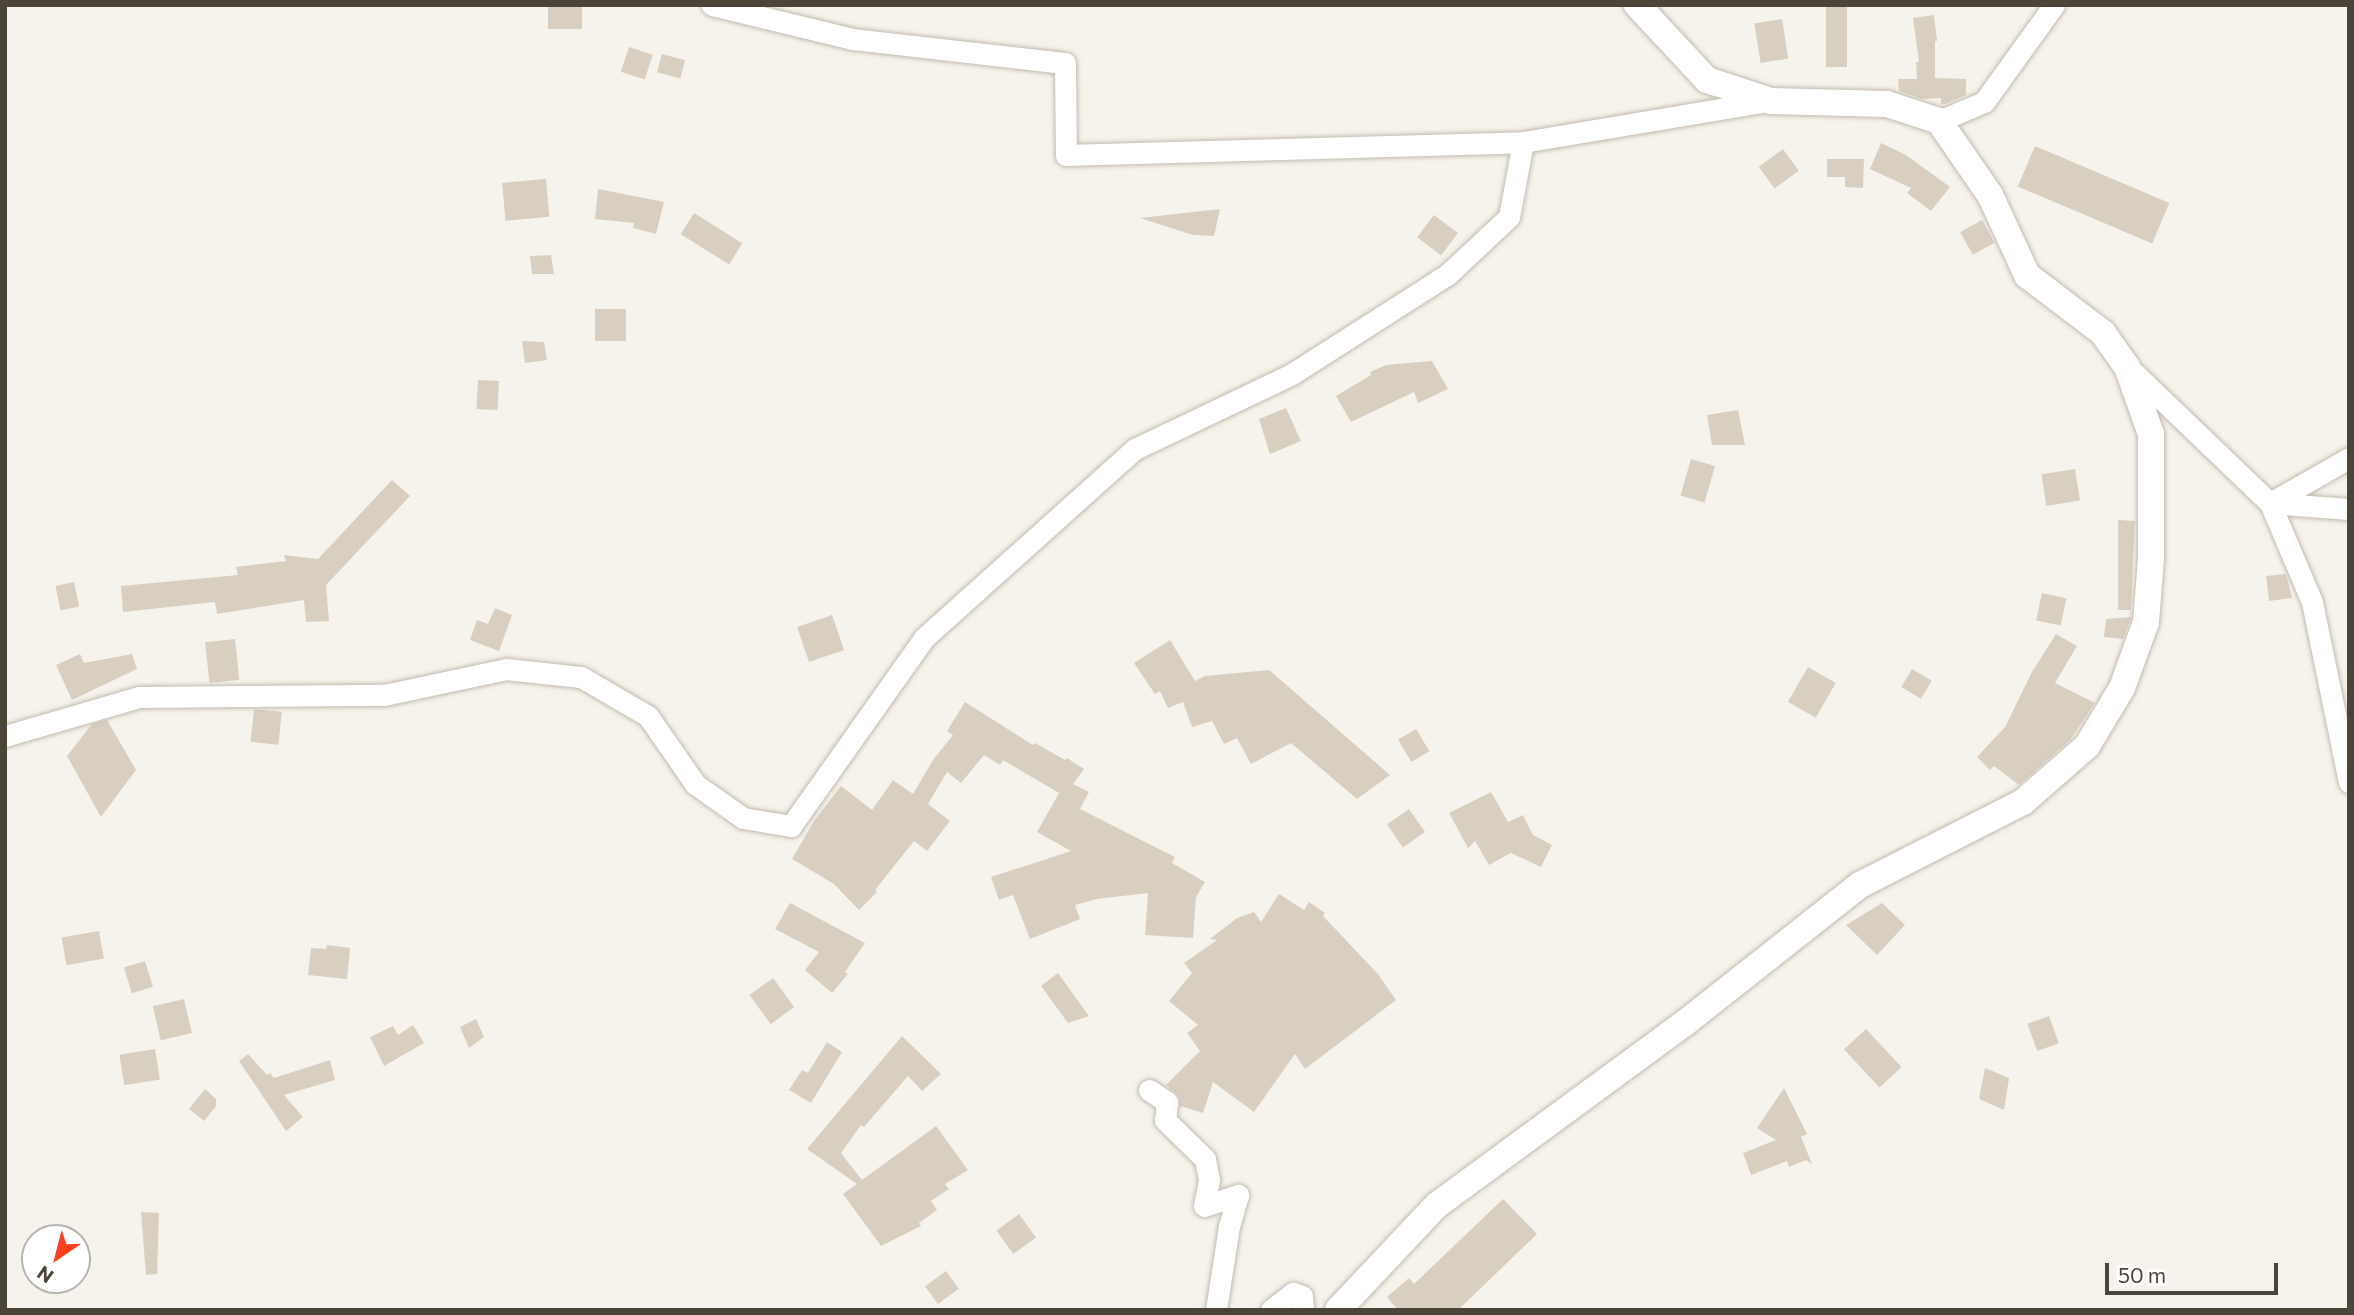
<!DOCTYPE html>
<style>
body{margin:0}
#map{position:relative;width:2354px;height:1315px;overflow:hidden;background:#f6f3ec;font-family:Commissioner,sans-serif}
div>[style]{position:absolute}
.building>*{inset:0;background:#d8cfc1;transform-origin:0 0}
.roads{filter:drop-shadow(0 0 2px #c2bbae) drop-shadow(0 0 2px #c2bbae)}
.minor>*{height:21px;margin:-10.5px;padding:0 10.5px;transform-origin:10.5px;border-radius:10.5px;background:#fff}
.tertiary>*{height:26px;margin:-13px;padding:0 13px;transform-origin:13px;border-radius:13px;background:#fff}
span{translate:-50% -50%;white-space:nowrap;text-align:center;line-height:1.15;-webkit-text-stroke:5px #fff;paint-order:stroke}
.frame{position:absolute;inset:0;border:7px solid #4b4439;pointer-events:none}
.north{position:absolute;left:21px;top:1224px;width:70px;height:70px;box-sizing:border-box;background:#fff;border:2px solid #b7b4b0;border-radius:50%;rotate:215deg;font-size:19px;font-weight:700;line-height:28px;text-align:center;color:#4b4439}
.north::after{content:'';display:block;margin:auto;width:24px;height:32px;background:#fc3f1d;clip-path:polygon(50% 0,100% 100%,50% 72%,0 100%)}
.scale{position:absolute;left:2105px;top:1263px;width:173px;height:32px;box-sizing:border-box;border:4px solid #4b4439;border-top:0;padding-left:9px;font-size:21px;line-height:24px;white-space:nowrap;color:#4b4439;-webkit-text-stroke:5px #fff;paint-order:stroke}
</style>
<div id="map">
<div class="building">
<i style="left:548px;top:5px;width:34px;height:24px"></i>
<i style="left:1826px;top:5px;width:21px;height:62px"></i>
<i style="clip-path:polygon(1934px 15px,1937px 41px,1935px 41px,1935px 78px,1966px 79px,1966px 95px,1945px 104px,1941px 104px,1941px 98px,1922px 99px,1899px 91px,1898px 79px,1917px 79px,1916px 62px,1919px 62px,1913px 18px)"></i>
<i style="left:1782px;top:19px;width:40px;height:28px;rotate:81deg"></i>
<i style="left:629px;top:47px;width:25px;height:26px;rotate:18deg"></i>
<i style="left:662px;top:54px;width:24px;height:19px;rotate:15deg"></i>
<i style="clip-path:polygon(1881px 143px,1906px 155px,1950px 187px,1931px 211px,1907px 193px,1911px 188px,1870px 169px)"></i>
<i style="left:2035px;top:146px;width:146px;height:44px;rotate:23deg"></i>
<i style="left:1783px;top:149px;width:27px;height:30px;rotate:54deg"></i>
<i style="clip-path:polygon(1827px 159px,1864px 159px,1863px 188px,1845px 187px,1845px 177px,1827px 177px)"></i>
<i style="left:546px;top:179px;width:38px;height:44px;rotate:85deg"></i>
<i style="clip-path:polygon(598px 189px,664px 202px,656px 234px,633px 228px,634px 223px,595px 219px)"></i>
<i style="clip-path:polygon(1220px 209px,1214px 236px,1193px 235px,1140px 218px)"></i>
<i style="left:694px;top:213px;width:57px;height:25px;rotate:32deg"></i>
<i style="left:1434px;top:215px;width:30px;height:28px;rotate:37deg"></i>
<i style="left:1982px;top:220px;width:26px;height:25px;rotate:61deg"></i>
<i style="clip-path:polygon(551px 255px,554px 274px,532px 274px,530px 256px)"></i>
<i style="left:595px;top:309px;width:31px;height:32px"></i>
<i style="clip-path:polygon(522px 341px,544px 342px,547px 360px,525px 363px)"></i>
<i style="clip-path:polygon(1432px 361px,1448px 389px,1418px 403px,1414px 392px,1351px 422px,1336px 396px,1371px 375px,1370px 372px,1386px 365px)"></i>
<i style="left:478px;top:380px;width:21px;height:29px;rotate:3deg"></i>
<i style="clip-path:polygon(1286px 408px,1301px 441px,1270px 454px,1259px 419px)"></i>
<i style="clip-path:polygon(1738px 410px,1745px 445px,1712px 445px,1707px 415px)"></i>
<i style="left:1691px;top:459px;width:25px;height:38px;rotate:16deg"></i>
<i style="left:2075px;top:469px;width:32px;height:34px;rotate:81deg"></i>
<i style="clip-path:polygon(392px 480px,410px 496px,326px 585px,329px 621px,306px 622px,304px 600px,217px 614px,215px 602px,123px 612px,121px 586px,238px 575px,236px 567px,286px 561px,284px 555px,318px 559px)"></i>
<i style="clip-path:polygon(2118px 520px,2135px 521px,2131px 610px,2118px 610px)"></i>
<i style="clip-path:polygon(2286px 574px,2292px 598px,2269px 601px,2266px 576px)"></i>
<i style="left:74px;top:582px;width:25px;height:19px;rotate:78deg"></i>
<i style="left:2042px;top:593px;width:25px;height:28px;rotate:12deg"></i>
<i style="clip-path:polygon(495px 608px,512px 615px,499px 651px,470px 640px,477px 620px,488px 624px)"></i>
<i style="left:832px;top:615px;width:37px;height:37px;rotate:71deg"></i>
<i style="clip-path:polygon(2131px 617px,2123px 639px,2104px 637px,2106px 619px)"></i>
<i style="clip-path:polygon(2056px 634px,2077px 646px,2055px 683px,2095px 703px,2070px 740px,2019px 785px,1994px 766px,1990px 770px,1977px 757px,2005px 727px,2032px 672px)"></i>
<i style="left:235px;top:639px;width:41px;height:30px;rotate:84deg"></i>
<i style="clip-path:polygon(1170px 640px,1195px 681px,1205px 676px,1269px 670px,1390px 775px,1357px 799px,1291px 743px,1251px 764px,1237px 738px,1224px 744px,1212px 721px,1192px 727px,1183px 702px,1168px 708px,1160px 691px,1155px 694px,1134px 663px)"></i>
<i style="clip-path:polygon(80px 654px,84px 663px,132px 654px,137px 669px,72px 700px,56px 665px)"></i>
<i style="left:1808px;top:667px;width:32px;height:40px;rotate:30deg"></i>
<i style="left:1912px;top:669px;width:23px;height:21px;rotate:31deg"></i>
<i style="clip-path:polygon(965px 702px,1033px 745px,1035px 743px,1065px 760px,1067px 758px,1084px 769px,1073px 784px,1089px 792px,1080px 809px,1175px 857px,1172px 863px,1205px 882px,1196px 897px,1193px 938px,1145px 935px,1148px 893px,1097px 899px,1075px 905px,1080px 919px,1030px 939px,1013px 895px,999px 900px,991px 877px,1071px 851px,1037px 832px,1059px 793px,1003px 760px,1000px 765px,984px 755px,961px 783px,947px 772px,928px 804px,950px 821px,927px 851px,914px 841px,875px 890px,877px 892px,859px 910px,834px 884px,792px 859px,814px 821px,841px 786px,872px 810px,893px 780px,913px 794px,933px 760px,953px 735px,947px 731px)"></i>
<i style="left:254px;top:709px;width:28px;height:33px;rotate:6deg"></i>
<i style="clip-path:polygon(107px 720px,136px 770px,101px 817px,67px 756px,92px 724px)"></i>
<i style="left:1416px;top:729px;width:26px;height:21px;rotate:59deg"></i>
<i style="clip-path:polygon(1491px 792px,1508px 822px,1523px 815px,1533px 835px,1552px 845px,1541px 867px,1511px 853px,1489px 865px,1475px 841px,1468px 848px,1449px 813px)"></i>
<i style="left:1409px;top:809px;width:28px;height:27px;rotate:55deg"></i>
<i style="clip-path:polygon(1279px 894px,1304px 910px,1309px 902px,1325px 913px,1323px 916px,1378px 974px,1396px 1000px,1305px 1069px,1295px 1054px,1254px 1112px,1213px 1082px,1203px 1113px,1180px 1106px,1179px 1096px,1166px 1085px,1200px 1051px,1187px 1033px,1198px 1025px,1169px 1001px,1192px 973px,1184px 963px,1217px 940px,1210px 939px,1237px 918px,1254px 912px,1261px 922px)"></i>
<i style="clip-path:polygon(790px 903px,865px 943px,845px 972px,848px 974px,832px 993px,805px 970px,819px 952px,775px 929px)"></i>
<i style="clip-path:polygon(1882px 903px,1905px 925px,1877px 955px,1846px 925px)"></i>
<i style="left:99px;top:931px;width:28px;height:38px;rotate:80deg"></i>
<i style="clip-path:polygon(327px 945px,350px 948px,347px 979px,308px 975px,311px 948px,326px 949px)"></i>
<i style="left:145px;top:961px;width:27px;height:22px;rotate:73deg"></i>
<i style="clip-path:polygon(1058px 973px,1089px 1016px,1068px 1023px,1041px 986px)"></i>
<i style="left:773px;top:978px;width:36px;height:29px;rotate:54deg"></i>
<i style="left:184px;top:999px;width:35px;height:32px;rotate:77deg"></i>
<i style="left:2049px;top:1016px;width:29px;height:23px;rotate:70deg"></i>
<i style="clip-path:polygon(476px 1019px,484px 1037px,469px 1048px,460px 1027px)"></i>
<i style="clip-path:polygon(413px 1025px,424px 1043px,384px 1066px,370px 1037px,393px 1026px,398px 1035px)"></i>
<i style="left:1866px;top:1029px;width:52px;height:30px;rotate:47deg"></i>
<i style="clip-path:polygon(902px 1036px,941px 1074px,922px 1091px,908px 1076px,864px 1127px,861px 1125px,841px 1153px,862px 1180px,936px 1126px,968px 1170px,945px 1184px,949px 1189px,931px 1201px,937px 1210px,919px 1223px,921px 1226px,881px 1246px,843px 1194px,857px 1184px,807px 1149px)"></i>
<i style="clip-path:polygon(827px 1042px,842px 1052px,811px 1103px,789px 1090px,802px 1070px,808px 1073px)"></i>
<i style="left:155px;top:1049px;width:31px;height:36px;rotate:81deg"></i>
<i style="clip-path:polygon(248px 1054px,267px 1075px,270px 1073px,274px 1078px,330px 1060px,335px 1080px,284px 1095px,303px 1117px,286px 1131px,239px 1061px)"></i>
<i style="clip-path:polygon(1985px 1068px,2009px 1078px,2004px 1110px,1979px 1099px)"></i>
<i style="clip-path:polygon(1784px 1088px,1807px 1134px,1801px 1137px,1812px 1164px,1806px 1160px,1789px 1167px,1787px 1161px,1751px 1175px,1743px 1153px,1776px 1140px,1757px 1128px)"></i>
<i style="clip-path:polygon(205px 1089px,216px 1099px,216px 1106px,204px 1121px,189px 1109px)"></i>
<i style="clip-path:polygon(1503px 1199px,1537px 1234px,1458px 1310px,1398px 1310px,1387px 1297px,1409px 1278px,1414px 1284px)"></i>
<i style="clip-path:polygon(141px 1212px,159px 1213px,157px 1274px,146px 1275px)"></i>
<i style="left:1019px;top:1214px;width:29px;height:28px;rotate:54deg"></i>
<i style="left:946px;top:1271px;width:22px;height:26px;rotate:54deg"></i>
</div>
<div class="roads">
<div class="minor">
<i style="left:712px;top:5px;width:145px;rotate:13.6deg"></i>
<i style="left:853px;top:39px;width:213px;rotate:6.5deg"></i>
<i style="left:1065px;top:63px;width:92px;rotate:89.4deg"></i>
<i style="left:1066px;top:155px;width:457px;rotate:-1.6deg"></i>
<i style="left:1523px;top:142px;width:249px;rotate:-9.5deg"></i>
<i style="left:1939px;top:121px;width:49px;rotate:-22.9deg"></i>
<i style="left:1984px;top:102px;width:120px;rotate:-54.2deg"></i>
<i style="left:2129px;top:368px;width:195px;rotate:43.8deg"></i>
<i style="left:2270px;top:503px;width:79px;rotate:4.3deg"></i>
<i style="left:2349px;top:458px;width:91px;rotate:150.3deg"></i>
<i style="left:2270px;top:503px;width:108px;rotate:67deg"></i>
<i style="left:2312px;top:602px;width:184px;rotate:78.4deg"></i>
<i style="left:5px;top:736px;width:140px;rotate:-16.2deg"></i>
<i style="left:139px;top:697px;width:245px;rotate:-0.5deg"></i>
<i style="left:384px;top:695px;width:125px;rotate:-12deg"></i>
<i style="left:506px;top:669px;width:75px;rotate:6.1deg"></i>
<i style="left:581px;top:677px;width:78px;rotate:30.2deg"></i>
<i style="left:648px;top:716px;width:83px;rotate:55.3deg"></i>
<i style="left:695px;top:784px;width:59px;rotate:35.3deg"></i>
<i style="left:743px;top:818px;width:49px;rotate:9.5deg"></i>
<i style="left:791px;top:826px;width:230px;rotate:-54.7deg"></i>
<i style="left:924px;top:638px;width:283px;rotate:-41.9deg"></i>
<i style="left:1135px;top:449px;width:174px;rotate:-25.5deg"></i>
<i style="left:1292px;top:374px;width:184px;rotate:-32.6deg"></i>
<i style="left:1447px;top:275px;width:85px;rotate:-43.1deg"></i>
<i style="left:1509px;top:217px;width:76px;rotate:-79.4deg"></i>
<i style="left:1149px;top:1090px;width:22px;rotate:34deg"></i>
<i style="left:1167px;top:1102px;width:18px;rotate:96deg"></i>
<i style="left:1165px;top:1120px;width:56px;rotate:44.3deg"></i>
<i style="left:1205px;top:1159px;width:21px;rotate:79deg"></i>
<i style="left:1209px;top:1180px;width:26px;rotate:101deg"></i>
<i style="left:1204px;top:1206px;width:36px;rotate:-18deg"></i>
<i style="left:1238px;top:1195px;width:32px;rotate:106deg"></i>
<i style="left:1229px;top:1226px;width:85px;rotate:98.8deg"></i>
<i style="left:1271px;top:1310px;width:28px;rotate:-38deg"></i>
<i style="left:1293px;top:1293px;width:9px;rotate:18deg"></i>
<i style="left:1302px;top:1296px;width:14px;rotate:86deg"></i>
</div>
<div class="tertiary">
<i style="left:1338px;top:1310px;width:144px;rotate:-46.7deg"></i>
<i style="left:1437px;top:1205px;width:308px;rotate:-36.3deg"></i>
<i style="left:1685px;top:1023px;width:223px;rotate:-38.3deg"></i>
<i style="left:1860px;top:885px;width:183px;rotate:-27deg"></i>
<i style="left:2023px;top:802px;width:85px;rotate:-41.2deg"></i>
<i style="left:2087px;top:746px;width:68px;rotate:-58.9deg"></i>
<i style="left:2122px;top:688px;width:70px;rotate:-70deg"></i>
<i style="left:2146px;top:622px;width:64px;rotate:-85.5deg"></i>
<i style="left:2151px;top:558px;width:124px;rotate:-90deg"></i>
<i style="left:2151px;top:434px;width:71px;rotate:-109.7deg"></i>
<i style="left:2127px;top:367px;width:42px;rotate:-125.2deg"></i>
<i style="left:2103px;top:333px;width:96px;rotate:-142.7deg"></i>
<i style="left:2027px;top:275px;width:88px;rotate:-114.8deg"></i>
<i style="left:1990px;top:195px;width:90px;rotate:-124.6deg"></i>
<i style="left:1939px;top:121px;width:55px;rotate:-161.9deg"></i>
<i style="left:1887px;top:104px;width:116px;rotate:-178.5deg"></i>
<i style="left:1771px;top:101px;width:67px;rotate:-161.8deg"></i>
<i style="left:1707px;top:80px;width:103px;rotate:-133deg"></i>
</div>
</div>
<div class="frame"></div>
<div class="north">N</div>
<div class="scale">50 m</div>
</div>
